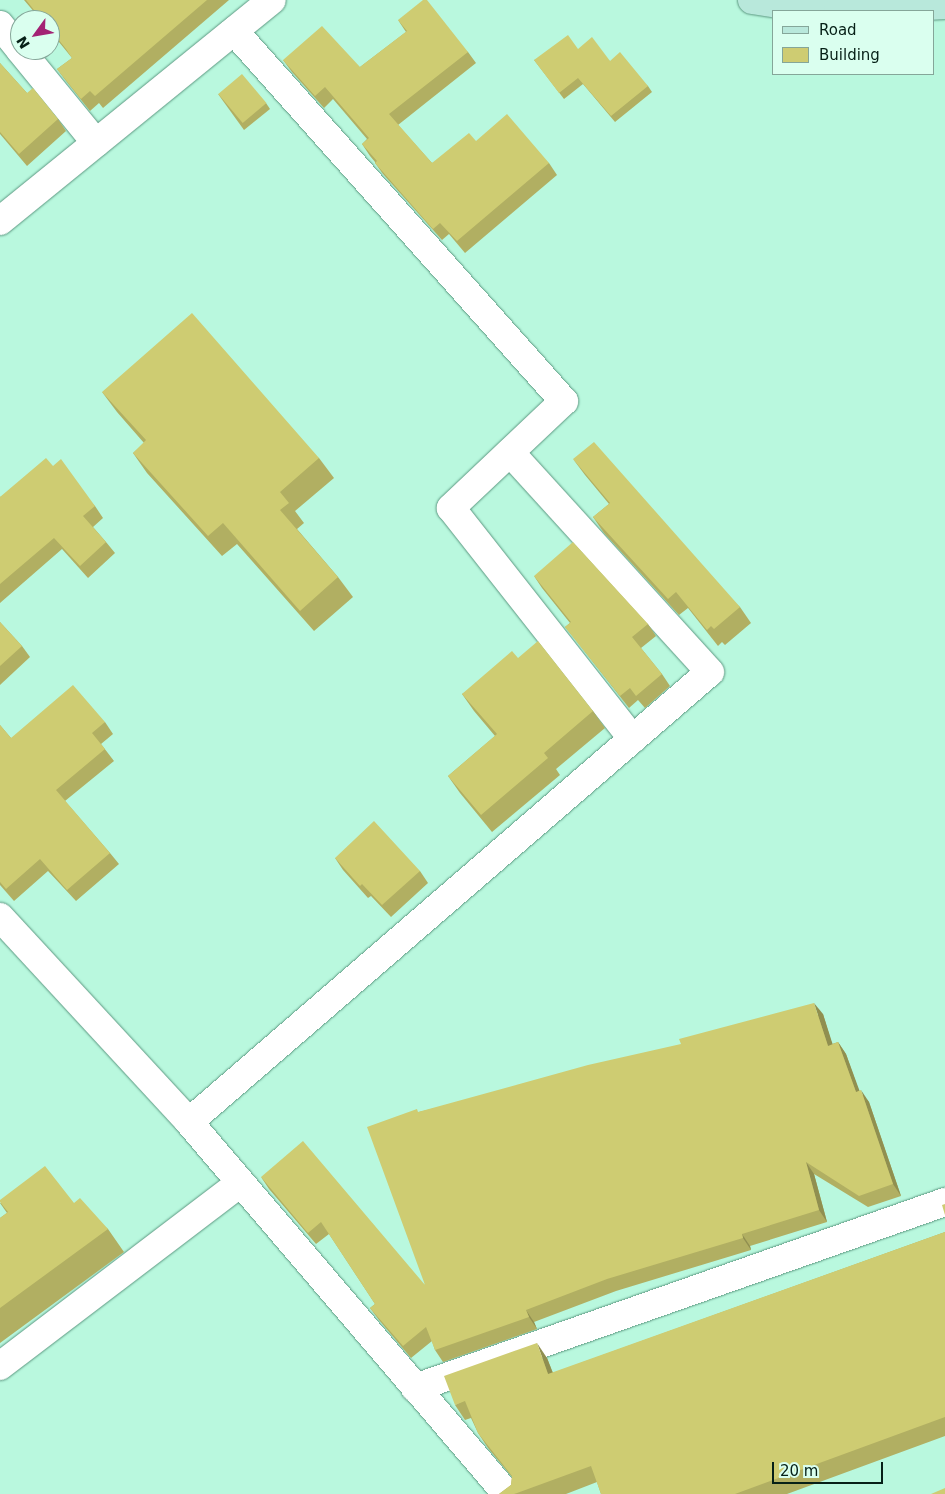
<!DOCTYPE html>
<style>
body{margin:0}
#map{position:relative;width:945px;height:1494px;overflow:hidden;background:#b9f8de;font-family:"DejaVu Sans",sans-serif}
div>[style]{position:absolute}
.roads{filter:drop-shadow(0 0 1px #5c9881) drop-shadow(0 0 1px #5c9881)}
.street>*{height:28px;margin:-14px;padding:0 14px;transform-origin:14px;border-radius:14px;background:#fff}
.secondary>*{height:28px;margin:-14px;padding:0 14px;transform-origin:14px;border-radius:14px;background:#b8e8db}
.wall>*{inset:0;background:#b1af62}
.shaded-wall>*{inset:0;background:#908f50}
.building>*{inset:0;background:#cecc72;transform-origin:0 0}
span{translate:-50% -50%;white-space:nowrap;text-align:center;line-height:1.15;-webkit-text-stroke:4px #daffef;paint-order:stroke}
.legend{position:absolute;left:772px;top:10px;width:162px;height:65px;box-sizing:border-box;background:#daffef;border:1px solid #85a699;margin:0;padding:6px 9px;list-style:none;font-size:15px;color:#062017}
.legend li{display:flex;align-items:center;gap:10px;height:25px}
.legend b{width:25px;border:1px solid #85a699}
.north{position:absolute;left:10px;top:10px;width:50px;height:50px;box-sizing:border-box;background:#daffef;border:1px solid #85a699;border-radius:50%;rotate:238deg;font-size:14px;font-weight:700;line-height:20px;text-align:center;color:#062017}
.north::after{content:'';display:block;margin:auto;width:18px;height:22px;background:#a32374;clip-path:polygon(50% 0,100% 100%,50% 72%,0 100%)}
.scale{position:absolute;left:772px;top:1462px;width:111px;height:22px;box-sizing:border-box;border:2px solid #062017;border-top:0;padding-left:6px;font-size:15px;line-height:18px;white-space:nowrap;color:#062017;-webkit-text-stroke:4px #daffef;paint-order:stroke}
</style>
<div id="map">
<div class="roads">
<div class="street">
<i style="left:0;top:25px;width:32px;rotate:51deg"></i>
<i style="left:234px;top:31px;width:496px;rotate:48.3deg"></i>
<i style="left:564px;top:401px;width:156px;rotate:136.6deg"></i>
<i style="left:451px;top:508px;width:294px;rotate:51.8deg"></i>
<i style="left:20px;top:50px;width:120px;rotate:50.7deg"></i>
<i style="left:0;top:221px;width:350px;rotate:-39.1deg"></i>
<i style="left:0;top:917px;width:279px;rotate:47.3deg"></i>
<i style="left:189px;top:1122px;width:489px;rotate:49.5deg"></i>
<i style="left:189px;top:1122px;width:688px;rotate:-40.82deg"></i>
<i style="left:710px;top:672px;width:297px;rotate:-132.3deg"></i>
<i style="left:0;top:1366px;width:302px;rotate:-37.3deg"></i>
<i style="left:415px;top:1388px;width:562px;rotate:-19.34deg"></i>
</div>
<div class="secondary">
<i style="left:752px;top:0;width:73px;rotate:8.7deg"></i>
<i style="left:838px;top:11px;width:107px;rotate:-3.2deg"></i>
</div>
</div>
<div class="wall">
<i style="clip-path:polygon(24px 0,229px 0,103px 108px,99px 103px,90px 111px,66px 81px,57px 69px,72px 58px,50px 31px,50px 20px,41px 20px)"></i>
<i style="clip-path:polygon(398px 20px,468px 52px,476px 63px,398px 125px,432px 163px,476px 141px,549px 163px,557px 175px,465px 253px,449px 234px,442px 240px,383px 174px,375px 163px,375px 162px,370px 156px,362px 144px,367px 139px,333px 99px,324px 108px,292px 72px,283px 60px,360px 67px,406px 32px)"></i>
<i style="clip-path:polygon(578px 49px,610px 61px,648px 86px,652px 92px,615px 122px,583px 84px,564px 99px,534px 60px)"></i>
<i style="clip-path:polygon(0 63px,27px 93px,58px 119px,66px 131px,27px 166px,0 134px)"></i>
<i style="clip-path:polygon(218px 94px,266px 103px,270px 109px,244px 130px)"></i>
<i style="clip-path:polygon(102px 392px,319px 458px,334px 478px,295px 511px,304px 523px,297px 529px,338px 577px,353px 597px,314px 631px,237px 544px,222px 556px,147px 473px,133px 453px,144px 443px,117px 412px)"></i>
<i style="clip-path:polygon(573px 459px,740px 607px,751px 623px,725px 645px,722px 642px,718px 646px,688px 608px,679px 615px,604px 533px,593px 517px,609px 504px,585px 475px)"></i>
<i style="clip-path:polygon(53px 466px,95px 506px,103px 518px,93px 527px,106px 542px,115px 553px,88px 578px,62px 549px,0 603px,0 497px)"></i>
<i style="clip-path:polygon(534px 576px,648px 624px,656px 636px,641px 648px,662px 674px,670px 686px,645px 708px,638px 700px,629px 708px,574px 638px,565px 627px,570px 623px,542px 588px)"></i>
<i style="clip-path:polygon(0 622px,22px 646px,30px 657px,0 685px)"></i>
<i style="clip-path:polygon(518px 658px,593px 711px,605px 728px,556px 769px,560px 775px,492px 832px,460px 793px,448px 776px,495px 736px,474px 711px,462px 694px)"></i>
<i style="clip-path:polygon(105px 722px,113px 734px,101px 744px,114px 761px,65px 801px,110px 853px,119px 864px,76px 901px,48px 871px,14px 901px,0 885px,0 725px,11px 738px)"></i>
<i style="clip-path:polygon(335px 858px,420px 871px,428px 883px,391px 917px,371px 896px,368px 898px,343px 870px)"></i>
<i style="clip-path:polygon(823px 1014px,832px 1044px,838px 1042px,846px 1054px,859px 1091px,869px 1102px,901px 1196px,868px 1207px,814px 1174px,827px 1222px,750px 1246px,751px 1250px,616px 1291px,534px 1322px,537px 1329px,443px 1362px,435px 1350px,432px 1341px,411px 1358px,379px 1320px,370px 1308px,375px 1304px,329px 1234px,316px 1244px,269px 1189px,261px 1177px,425px 1285px,419px 1112px)"></i>
<i style="clip-path:polygon(0 1203px,74px 1203px,108px 1229px,124px 1252px,0 1343px,0 1218px,7px 1213px)"></i>
<i style="clip-path:polygon(945px 1232px,945px 1436px,787px 1494px,601px 1494px,597px 1482px,566px 1494px,499px 1494px,511px 1485px,512px 1477px,488px 1448px,478px 1433px,471px 1418px,465px 1420px,455px 1405px,547px 1358px,553px 1373px)"></i>
</div>
<div class="shaded-wall">
<i style="clip-path:polygon(814px 1003px,823px 1014px,837px 1058px,828px 1046px)"></i>
<i style="clip-path:polygon(838px 1042px,846px 1054px,864px 1103px,856px 1092px)"></i>
<i style="clip-path:polygon(861px 1090px,869px 1102px,901px 1196px,893px 1184px)"></i>
<i style="clip-path:polygon(806px 1162px,814px 1174px,827px 1222px,819px 1210px)"></i>
<i style="clip-path:polygon(742px 1234px,750px 1246px,751px 1250px,743px 1238px)"></i>
<i style="clip-path:polygon(526px 1310px,534px 1322px,537px 1329px,529px 1317px)"></i>
<i style="clip-path:polygon(537px 1343px,547px 1358px,559px 1389px,548px 1374px)"></i>
</div>
<div class="building">
<i style="clip-path:polygon(26px 0,207px 0,95px 96px,90px 91px,81px 99px,57px 69px,72px 58px,66px 49px,50px 29px,50px 20px,42px 20px)"></i>
<i style="clip-path:polygon(423px 0,427px 0,468px 52px,389px 114px,432px 163px,469px 133px,476px 141px,507px 114px,549px 163px,457px 241px,440px 223px,433px 229px,375px 163px,377px 161px,362px 144px,369px 138px,325px 87px,315px 96px,283px 60px,322px 26px,360px 67px,407px 31px,398px 20px)"></i>
<i style="clip-path:polygon(568px 35px,578px 49px,592px 37px,610px 61px,620px 52px,648px 86px,611px 116px,578px 78px,559px 93px,534px 60px)"></i>
<i style="clip-path:polygon(0 63px,27px 93px,33px 88px,58px 119px,19px 154px,0 132px)"></i>
<i style="left:242px;top:74px;width:38px;height:31px;rotate:50deg"></i>
<i style="clip-path:polygon(192px 313px,319px 458px,280px 492px,289px 503px,280px 510px,338px 577px,300px 611px,223px 523px,208px 536px,133px 453px,146px 440px,102px 392px)"></i>
<i style="clip-path:polygon(594px 442px,740px 607px,714px 629px,711px 626px,707px 630px,676px 592px,668px 599px,593px 517px,610px 503px,573px 459px)"></i>
<i style="clip-path:polygon(46px 458px,53px 466px,61px 459px,95px 506px,83px 516px,106px 542px,80px 566px,54px 538px,0 584px,0 497px)"></i>
<i style="clip-path:polygon(573px 542px,648px 624px,632px 637px,662px 674px,636px 696px,630px 688px,620px 696px,565px 627px,571px 622px,534px 576px)"></i>
<i style="clip-path:polygon(0 622px,22px 646px,0 666px)"></i>
<i style="clip-path:polygon(538px 641px,593px 711px,544px 753px,548px 758px,481px 815px,448px 776px,497px 734px,462px 694px,512px 651px,518px 658px)"></i>
<i style="clip-path:polygon(73px 685px,105px 722px,92px 733px,105px 749px,56px 790px,110px 853px,67px 890px,40px 859px,6px 889px,0 882px,0 725px,11px 738px)"></i>
<i style="clip-path:polygon(374px 821px,420px 871px,382px 905px,362px 884px,360px 886px,335px 858px)"></i>
<i style="clip-path:polygon(814px 1003px,828px 1046px,838px 1042px,856px 1092px,861px 1090px,893px 1184px,859px 1196px,806px 1162px,819px 1210px,742px 1234px,743px 1238px,607px 1279px,526px 1310px,529px 1317px,435px 1350px,426px 1327px,403px 1346px,370px 1308px,375px 1304px,321px 1222px,308px 1233px,261px 1177px,303px 1141px,425px 1285px,367px 1127px,417px 1109px,418px 1112px,588px 1065px,681px 1044px,679px 1039px)"></i>
<i style="clip-path:polygon(45px 1166px,74px 1203px,80px 1198px,108px 1229px,0 1308px,0 1218px,8px 1212px,0 1202px,0 1200px)"></i>
<i style="clip-path:polygon(945px 1204px,945px 1215px,942px 1205px)"></i>
<i style="clip-path:polygon(945px 1232px,945px 1417px,735px 1494px,601px 1494px,591px 1466px,514px 1494px,499px 1494px,511px 1485px,512px 1476px,478px 1433px,465px 1401px,455px 1405px,444px 1376px,537px 1343px,548px 1374px)"></i>
<i style="clip-path:polygon(945px 1488px,945px 1494px,931px 1494px)"></i>
</div>
<ul class="legend">
<li><b style="height:6px;background:#b8e8db"></b>Road</li>
<li><b style="height:14px;background:#cecc72"></b>Building</li>
</ul>
<div class="north">N</div>
<div class="scale">20 m</div>
</div>
